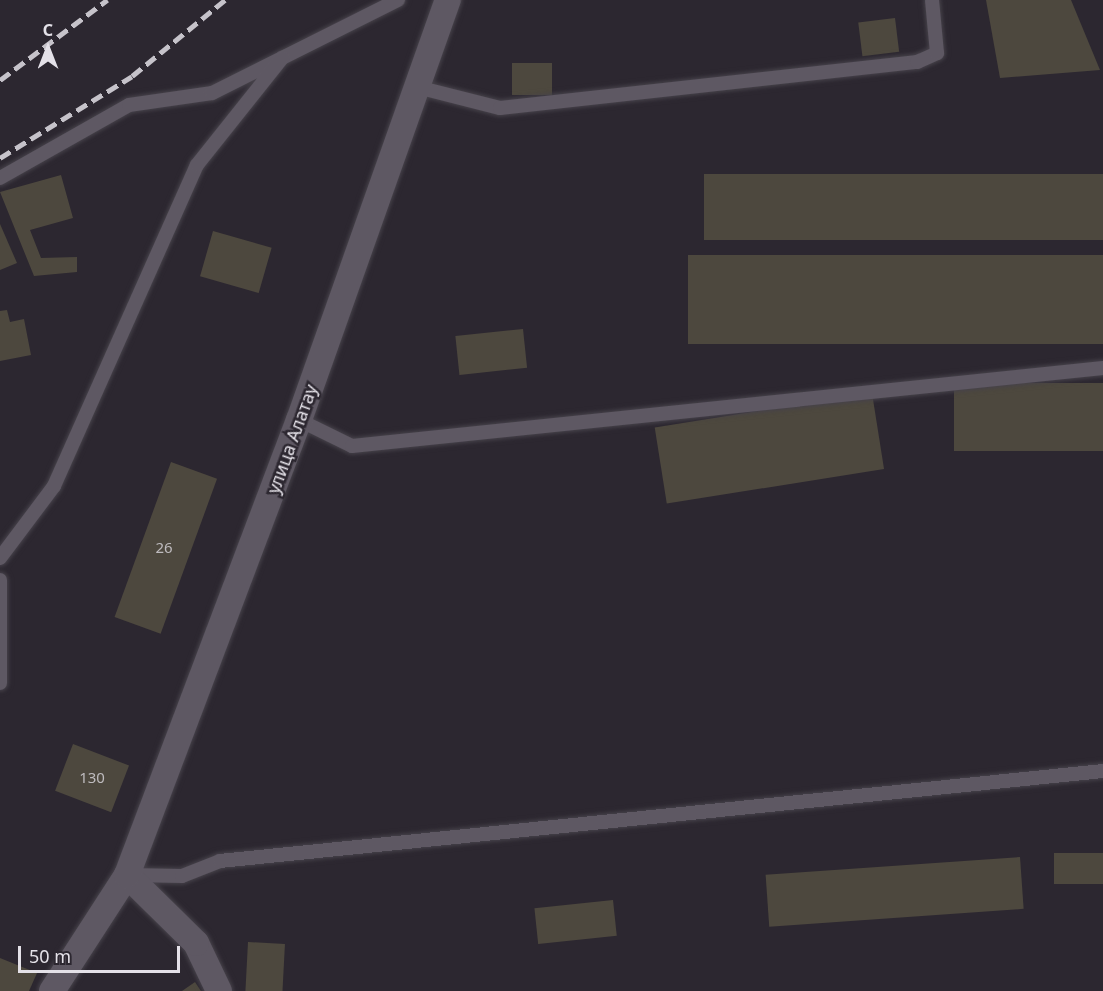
<!DOCTYPE html>
<meta charset="utf-8">
<style>
body{margin:0}
#map{position:relative;width:1103px;height:991px;overflow:hidden;background:#2c2730;font-family:"Noto Sans",sans-serif}
div>[style]{position:absolute}
.building>*{inset:0;background:#4d483e;transform-origin:0 0}
.roads{filter:drop-shadow(0 0 2px #46424a) drop-shadow(0 0 2px #46424a)}
.service>*{height:14px;margin:-7px;padding:0 7px;transform-origin:7px;border-radius:7px;background:#5e5863}
.minor>*{height:26px;margin:-13px;padding:0 13px;transform-origin:13px;border-radius:13px;background:#5e5863}
.rail>*{height:4.5px;margin-top:-2.25px;transform-origin:0;background:repeating-linear-gradient(90deg,#c6c3ca 0 12px,transparent 0 18px)}
span{translate:-50% -50%;white-space:nowrap;text-align:center;line-height:1.15;-webkit-text-stroke:5px #2c2730;paint-order:stroke}
.number-label{font-size:15px;color:#bebbbe}
.number-label span{-webkit-text-stroke-width:0}
.street-label{font-size:18px;color:#e4e1e8}
.north{position:absolute;left:18px;top:18px;width:60px;height:60px;-webkit-text-stroke:4px #2c2730;paint-order:stroke;rotate:0deg;font-size:16px;font-weight:700;line-height:24px;text-align:center;color:#e4e1e8}
.north::after{content:'';display:block;margin:auto;width:21px;height:27px;background:#e4e1e8;clip-path:polygon(50% 0,100% 100%,50% 72%,0 100%)}
.scale{position:absolute;left:18px;top:946px;width:162px;height:27px;box-sizing:border-box;border:3px solid #e4e1e8;border-top:0;padding-left:8px;font-size:18px;line-height:21px;white-space:nowrap;color:#e4e1e8;-webkit-text-stroke:4px #2c2730;paint-order:stroke}
</style>
<div id="map">
<div class="building">
<i style="clip-path:polygon(986px 0,1071px 0,1100px 70px,1000px 78px)"></i>
<i style="left:895px;top:18px;width:34px;height:37px;rotate:83deg"></i>
<i style="left:512px;top:63px;width:40px;height:32px"></i>
<i style="left:1103px;top:174px;width:66px;height:399px;rotate:90deg"></i>
<i style="clip-path:polygon(61px 175px,73px 218px,30px 230px,41px 258px,77px 257px,77px 272px,34px 276px,0 192px)"></i>
<i style="clip-path:polygon(0 224px,17px 263px,0 270px)"></i>
<i style="left:213px;top:231px;width:61px;height:47px;rotate:16deg"></i>
<i style="left:1103px;top:255px;width:89px;height:415px;rotate:90deg"></i>
<i style="clip-path:polygon(7px 310px,10px 322px,24px 319px,31px 355px,0 361px,0 311px)"></i>
<i style="left:523px;top:329px;width:39px;height:68px;rotate:84deg"></i>
<i style="left:1103px;top:383px;width:68px;height:149px;rotate:90deg"></i>
<i style="left:872px;top:393px;width:77px;height:220px;rotate:81deg"></i>
<i style="left:171px;top:462px;width:49px;height:165px;rotate:20deg"></i>
<i style="left:73px;top:744px;width:60px;height:50px;rotate:21deg"></i>
<i style="left:1103px;top:853px;width:31px;height:49px;rotate:90deg"></i>
<i style="left:1020px;top:857px;width:52px;height:255px;rotate:86deg"></i>
<i style="left:613px;top:900px;width:36px;height:79px;rotate:84deg"></i>
<i style="left:248px;top:942px;width:37px;height:49px;rotate:3deg"></i>
<i style="clip-path:polygon(0 958px,37px 973px,29px 991px,0 991px)"></i>
<i style="clip-path:polygon(195px 982px,201px 991px,182px 991px)"></i>
</div>
<div class="roads">
<div class="service">
<i style="left:417px;top:87px;width:86px;rotate:14.2deg"></i>
<i style="left:500px;top:108px;width:420px;rotate:-6.3deg"></i>
<i style="left:917px;top:62px;width:22px;rotate:-24deg"></i>
<i style="left:937px;top:53px;width:53px;rotate:-95.4deg"></i>
<i style="left:0;top:178px;width:148px;rotate:-29.5deg"></i>
<i style="left:129px;top:105px;width:84px;rotate:-8.2deg"></i>
<i style="left:212px;top:93px;width:208px;rotate:-26.6deg"></i>
<i style="left:299px;top:420px;width:59px;rotate:26.1deg"></i>
<i style="left:352px;top:446px;width:755px;rotate:-5.93deg"></i>
<i style="left:0;top:558px;width:90px;rotate:-53.1deg"></i>
<i style="left:54px;top:486px;width:351px;rotate:-66deg"></i>
<i style="left:197px;top:165px;width:137px;rotate:-51.5deg"></i>
<i style="left:0;top:580px;width:103px;rotate:90deg"></i>
<i style="left:129px;top:875px;width:53px;rotate:1.1deg"></i>
<i style="left:182px;top:876px;width:41px;rotate:-21.5deg"></i>
<i style="left:220px;top:861px;width:888px;rotate:-5.82deg"></i>
</div>
<div class="minor">
<i style="left:52px;top:991px;width:138px;rotate:-57.1deg"></i>
<i style="left:219px;top:991px;width:53px;rotate:-115.6deg"></i>
<i style="left:196px;top:943px;width:97px;rotate:-135.4deg"></i>
<i style="left:127px;top:875px;width:486px;rotate:-69.3deg"></i>
<i style="left:299px;top:420px;width:446px;rotate:-70.5deg"></i>
</div>
</div>
<div class="rail">
<i style="left:0;top:80px;width:134px;rotate:-36.8deg"></i>
<i style="left:0;top:158px;width:155px;rotate:-31.8deg"></i>
<i style="left:132px;top:76px;width:120px;rotate:-39.3deg"></i>
</div>
<div class="number-label">
<span style="left:164px;top:548px">26</span>
<span style="left:92px;top:778px">130</span>
</div>
<div class="street-label">
<span style="left:292px;top:439px;rotate:-70deg">улица Алатау</span>
</div>
<div class="north">С</div>
<div class="scale">50 m</div>
</div>
